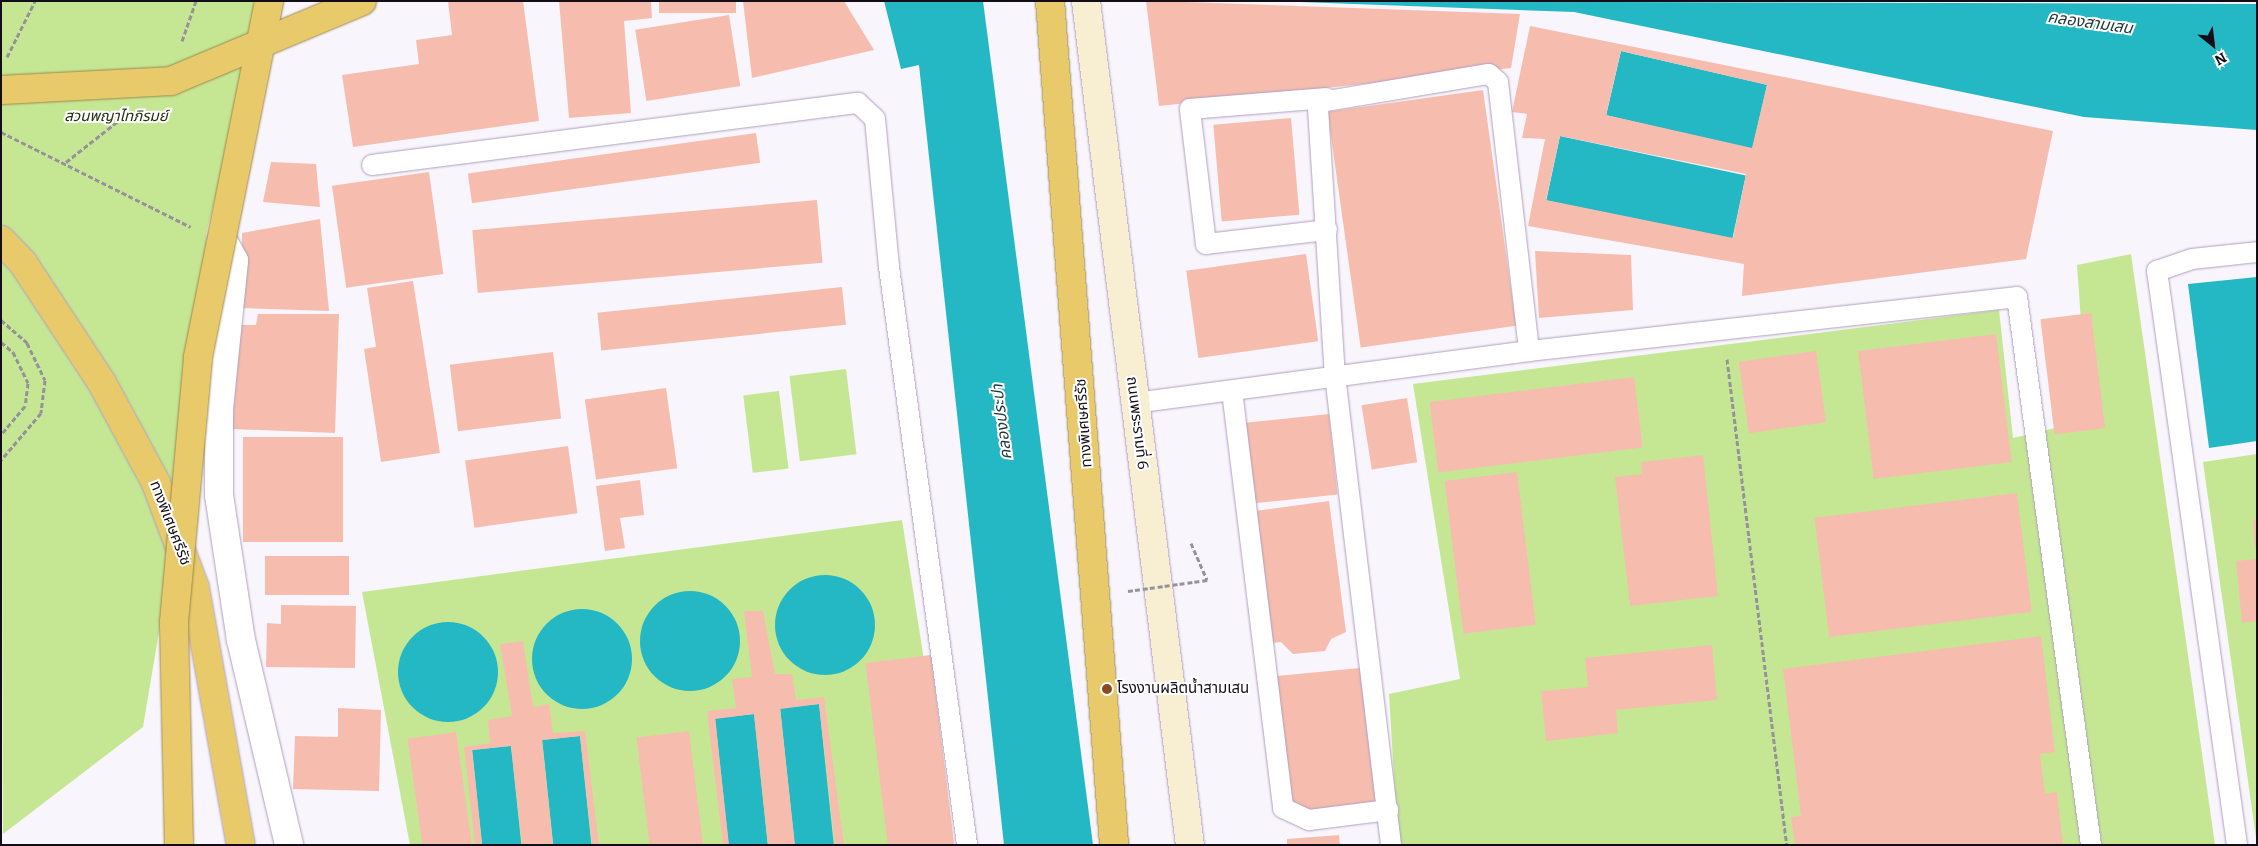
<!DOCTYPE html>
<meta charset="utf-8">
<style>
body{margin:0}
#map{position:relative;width:2258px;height:846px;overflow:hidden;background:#f8f5fc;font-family:Bitter,"Noto Sans Thai",serif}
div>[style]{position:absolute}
.green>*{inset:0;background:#c5e793;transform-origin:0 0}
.water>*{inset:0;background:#24b8c4;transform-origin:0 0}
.round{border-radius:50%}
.building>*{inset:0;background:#f6bdaf;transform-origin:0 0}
.path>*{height:3px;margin-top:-1.5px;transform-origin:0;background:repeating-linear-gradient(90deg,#96929b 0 5px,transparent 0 7.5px)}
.roads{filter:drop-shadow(0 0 1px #b09ebe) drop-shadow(0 0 1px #b09ebe)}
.service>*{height:20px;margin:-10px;padding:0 10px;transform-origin:10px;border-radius:10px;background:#fff}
.minor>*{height:28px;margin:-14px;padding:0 14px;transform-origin:14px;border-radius:14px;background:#fff}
.secondary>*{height:28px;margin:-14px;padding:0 14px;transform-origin:14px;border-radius:14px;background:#f8efd3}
.motorway>*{height:28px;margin:-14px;padding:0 14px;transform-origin:14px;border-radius:14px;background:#e8ca6b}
.path-bridge>*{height:3px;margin-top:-1.5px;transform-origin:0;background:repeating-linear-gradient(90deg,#96929b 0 5px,transparent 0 7.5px)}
.bridges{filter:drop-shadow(0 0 1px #9d884e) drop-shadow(0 0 1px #9d884e)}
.motorway-bridge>*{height:28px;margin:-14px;padding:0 14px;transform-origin:14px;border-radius:14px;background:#e8ca6b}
.dots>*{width:14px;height:14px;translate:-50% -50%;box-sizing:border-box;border:2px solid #fff;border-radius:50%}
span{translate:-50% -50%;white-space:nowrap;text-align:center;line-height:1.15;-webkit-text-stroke:4px #fff;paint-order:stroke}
.park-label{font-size:15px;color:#263310;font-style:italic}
.street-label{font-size:15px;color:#130d18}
.poi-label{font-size:15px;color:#130d18}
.left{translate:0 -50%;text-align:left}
.water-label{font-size:16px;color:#22393b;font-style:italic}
.frame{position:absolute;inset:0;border:2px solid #130d18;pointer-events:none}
.north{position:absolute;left:2188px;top:20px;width:50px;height:50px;-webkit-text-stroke:4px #fff;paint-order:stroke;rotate:151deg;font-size:14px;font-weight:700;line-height:20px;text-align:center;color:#130d18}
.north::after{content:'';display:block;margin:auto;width:18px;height:22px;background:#130d18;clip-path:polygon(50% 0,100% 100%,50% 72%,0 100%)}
</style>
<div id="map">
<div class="green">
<i style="clip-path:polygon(1px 1px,265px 1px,206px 234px,205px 358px,143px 727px,3px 834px)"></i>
<i style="clip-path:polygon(2131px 254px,2215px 845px,1398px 845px,1389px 694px,1460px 679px,1413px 384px,1999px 310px,2013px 438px,2088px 420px,2077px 265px)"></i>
<i style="left:846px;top:369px;width:86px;height:57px;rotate:83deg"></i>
<i style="left:779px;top:391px;width:78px;height:36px;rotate:83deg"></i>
<i style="clip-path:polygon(2257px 454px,2257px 845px,2203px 462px)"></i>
<i style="clip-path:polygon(902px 520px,953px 845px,410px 845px,362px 592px)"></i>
</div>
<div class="water">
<i style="clip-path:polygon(884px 1px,983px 1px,1093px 845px,1004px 845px,919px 65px,901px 69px)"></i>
<i style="clip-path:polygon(1272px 1px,2257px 4px,2257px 130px,2084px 117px,1574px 12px)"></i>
<i style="left:1621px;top:51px;width:150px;height:66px;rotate:13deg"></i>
<i style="left:1560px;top:136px;width:190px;height:66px;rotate:12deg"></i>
<i style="clip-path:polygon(2257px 277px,2257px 441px,2209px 448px,2188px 284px)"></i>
<i class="round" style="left:775px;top:575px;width:100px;height:100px"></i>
<i class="round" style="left:640px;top:591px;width:100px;height:100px"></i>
<i class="round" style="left:532px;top:609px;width:100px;height:100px"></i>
<i class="round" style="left:398px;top:622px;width:100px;height:100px"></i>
<i style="left:819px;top:704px;width:142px;height:39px;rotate:84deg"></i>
<i style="left:754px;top:714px;width:132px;height:39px;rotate:84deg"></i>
<i style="left:580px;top:736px;width:110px;height:38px;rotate:84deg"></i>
<i style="left:511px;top:746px;width:100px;height:39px;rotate:84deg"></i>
</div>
<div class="building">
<i style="clip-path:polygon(448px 1px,523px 1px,539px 121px,353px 147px,342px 75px,419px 64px,416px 40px,452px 35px)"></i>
<i style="clip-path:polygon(559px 1px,651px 1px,652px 18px,624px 21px,631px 113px,569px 118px)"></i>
<i style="left:659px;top:1px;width:77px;height:12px"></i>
<i style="clip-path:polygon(743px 1px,844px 1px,874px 50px,752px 78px)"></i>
<i style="clip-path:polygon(1146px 1px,1158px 1px,1520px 14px,1511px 68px,1159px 106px)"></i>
<i style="left:729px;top:15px;width:72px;height:95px;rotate:81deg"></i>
<i style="clip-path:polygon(evenodd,1530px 26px,2053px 131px,2026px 259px,1742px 296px,1744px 264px,1528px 226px,1545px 139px,1522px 138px,1527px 114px,1512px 112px,1530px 26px,1621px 51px,1767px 85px,1752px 148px,1606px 115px,1621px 51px,1530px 26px,1560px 136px,1746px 174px,1733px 238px,1546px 200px,1560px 136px)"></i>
<i style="left:1483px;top:90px;width:238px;height:157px;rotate:82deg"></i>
<i style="left:1291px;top:118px;width:97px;height:78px;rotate:85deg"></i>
<i style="left:756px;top:133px;width:30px;height:291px;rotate:82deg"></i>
<i style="clip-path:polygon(271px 162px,316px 164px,320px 207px,263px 202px)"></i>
<i style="left:429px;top:172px;width:103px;height:98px;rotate:82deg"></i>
<i style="left:817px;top:200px;width:63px;height:346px;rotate:85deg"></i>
<i style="clip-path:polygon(320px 219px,329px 311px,242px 308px,242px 233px)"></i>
<i style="clip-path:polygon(1535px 251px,1631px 255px,1633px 310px,1539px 318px)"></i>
<i style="left:1306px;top:254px;width:88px;height:121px;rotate:82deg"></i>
<i style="clip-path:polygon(413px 281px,440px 453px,381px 462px,364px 349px,376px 347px,367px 288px)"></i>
<i style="left:842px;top:287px;width:38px;height:246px;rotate:84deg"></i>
<i style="left:2091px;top:313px;width:116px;height:51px;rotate:83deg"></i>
<i style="clip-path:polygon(258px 314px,339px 314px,335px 433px,232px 429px,241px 325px,256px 325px)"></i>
<i style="left:1996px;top:334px;width:129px;height:139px;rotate:83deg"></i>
<i style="left:1816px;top:351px;width:72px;height:78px;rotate:82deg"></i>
<i style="left:553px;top:352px;width:67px;height:104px;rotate:83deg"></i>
<i style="left:1634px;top:377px;width:71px;height:206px;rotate:83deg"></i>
<i style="left:666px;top:388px;width:81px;height:82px;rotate:82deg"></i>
<i style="left:1407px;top:398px;width:65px;height:46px;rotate:81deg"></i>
<i style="left:1329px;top:414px;width:81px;height:84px;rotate:84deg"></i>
<i style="left:243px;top:437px;width:100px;height:105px"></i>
<i style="left:568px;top:446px;width:68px;height:104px;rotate:82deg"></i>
<i style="clip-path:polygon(1703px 455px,1718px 596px,1630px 606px,1615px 477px,1642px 474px,1641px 462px)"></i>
<i style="left:1517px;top:472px;width:154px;height:73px;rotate:83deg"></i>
<i style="clip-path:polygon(640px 480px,644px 515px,620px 518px,625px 548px,605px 551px,596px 486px)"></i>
<i style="left:2017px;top:493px;width:120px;height:204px;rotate:83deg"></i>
<i style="clip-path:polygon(1329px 501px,1346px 632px,1331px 639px,1325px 651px,1293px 654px,1281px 642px,1273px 643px,1255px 511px)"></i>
<i style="clip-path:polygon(2257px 519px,2257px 548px,2255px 548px,2253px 520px)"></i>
<i style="left:265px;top:556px;width:84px;height:39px"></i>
<i style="clip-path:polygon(2257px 559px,2257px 621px,2242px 623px,2236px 561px)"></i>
<i style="clip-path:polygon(281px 605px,356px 606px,355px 668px,266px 667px,267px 623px,281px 624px)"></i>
<i style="clip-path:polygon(744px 611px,763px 611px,775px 674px,792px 674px,796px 700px,824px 697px,844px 845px,835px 845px,819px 704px,780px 709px,795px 845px,768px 845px,754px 714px,715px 719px,729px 845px,723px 845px,707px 711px,736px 708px,732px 679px,752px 677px)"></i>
<i style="clip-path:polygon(2041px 636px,2055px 752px,2040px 754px,2045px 794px,2057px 792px,2063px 845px,1795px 845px,1791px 817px,1801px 816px,1783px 669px)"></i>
<i style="clip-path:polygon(523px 641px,533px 707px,549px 704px,553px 733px,585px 731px,599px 845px,592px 845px,580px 736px,542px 740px,553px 845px,522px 845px,511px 746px,472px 750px,482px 845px,475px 845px,464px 747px,490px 743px,488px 720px,512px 716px,500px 644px)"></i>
<i style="clip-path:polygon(1712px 645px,1717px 700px,1616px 710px,1618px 733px,1546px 741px,1541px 691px,1588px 687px,1585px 658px)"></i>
<i style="left:931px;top:655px;width:191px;height:66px;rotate:83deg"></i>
<i style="clip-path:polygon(1360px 668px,1378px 801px,1308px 812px,1288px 802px,1277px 676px)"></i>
<i style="clip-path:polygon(338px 708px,381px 710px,379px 791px,293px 789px,295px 736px,338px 737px)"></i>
<i style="left:689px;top:731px;width:115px;height:53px;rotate:83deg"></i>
<i style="left:456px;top:732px;width:114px;height:49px;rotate:82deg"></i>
<i style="clip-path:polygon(1339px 835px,1340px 845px,1287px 845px,1287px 839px)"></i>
</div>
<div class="path">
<i style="left:182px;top:41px;width:42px;rotate:-70.7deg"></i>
<i style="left:7px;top:57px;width:63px;rotate:-63.4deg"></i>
<i style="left:1px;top:132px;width:212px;rotate:26.6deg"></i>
<i style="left:66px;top:162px;width:71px;rotate:-38.2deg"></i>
<i style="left:1px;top:320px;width:35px;rotate:41deg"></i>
<i style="left:27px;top:343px;width:41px;rotate:64.1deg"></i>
<i style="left:45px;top:380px;width:33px;rotate:97deg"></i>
<i style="left:41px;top:413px;width:62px;rotate:130.4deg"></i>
<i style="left:1px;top:342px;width:16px;rotate:40deg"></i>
<i style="left:13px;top:352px;width:34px;rotate:64deg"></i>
<i style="left:28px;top:383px;width:23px;rotate:97deg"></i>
<i style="left:25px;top:406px;width:38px;rotate:130deg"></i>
<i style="left:1727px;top:359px;width:490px;rotate:83deg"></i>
<i style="left:1191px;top:543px;width:40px;rotate:66.6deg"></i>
</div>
<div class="roads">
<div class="service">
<i style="left:372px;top:165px;width:490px;rotate:-7.3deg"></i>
<i style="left:858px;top:103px;width:23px;rotate:43deg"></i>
<i style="left:875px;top:119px;width:149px;rotate:84.6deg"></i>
<i style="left:889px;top:267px;width:583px;rotate:82.31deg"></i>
<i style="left:1327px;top:230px;width:122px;rotate:173.4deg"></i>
<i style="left:1206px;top:244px;width:136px;rotate:-96.8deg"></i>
<i style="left:1190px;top:109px;width:137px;rotate:-4.6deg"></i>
<i style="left:1232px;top:391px;width:420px;rotate:83deg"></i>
<i style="left:1283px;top:808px;width:29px;rotate:25deg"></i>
<i style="left:1309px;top:820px;width:80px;rotate:-7.2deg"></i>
<i style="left:1134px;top:403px;width:398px;rotate:-7.5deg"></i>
<i style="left:1529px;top:351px;width:491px;rotate:-6.3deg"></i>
<i style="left:2017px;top:297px;width:553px;rotate:82.31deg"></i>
<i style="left:1391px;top:845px;width:470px;rotate:-96.8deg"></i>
<i style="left:1335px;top:378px;width:271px;rotate:-93.6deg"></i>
<i style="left:1318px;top:108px;width:7px;rotate:-63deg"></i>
<i style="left:1321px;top:102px;width:170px;rotate:-9.5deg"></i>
<i style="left:1489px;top:74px;width:12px;rotate:42deg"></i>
<i style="left:1498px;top:82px;width:271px;rotate:83.4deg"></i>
<i style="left:2237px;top:845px;width:580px;rotate:-97.93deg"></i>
<i style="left:2157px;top:271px;width:37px;rotate:-19deg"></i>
<i style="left:2192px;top:259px;width:65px;rotate:-6.1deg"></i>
</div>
<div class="minor">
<i style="left:222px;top:239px;width:25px;rotate:61deg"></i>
<i style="left:234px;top:261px;width:149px;rotate:95.8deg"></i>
<i style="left:219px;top:409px;width:86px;rotate:90deg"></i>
<i style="left:219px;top:495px;width:147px;rotate:81.4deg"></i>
<i style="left:241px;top:640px;width:211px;rotate:76.8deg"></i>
</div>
<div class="secondary">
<i style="left:1086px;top:1px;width:850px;rotate:82.98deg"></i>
</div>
<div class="motorway">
<i style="left:1px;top:240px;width:32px;rotate:46deg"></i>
<i style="left:23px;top:263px;width:144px;rotate:56.6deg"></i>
<i style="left:102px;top:383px;width:114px;rotate:61.6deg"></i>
<i style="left:156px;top:483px;width:112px;rotate:69.6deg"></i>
<i style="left:195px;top:588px;width:261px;rotate:79.9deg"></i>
</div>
</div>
<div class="path-bridge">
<i style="left:1128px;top:591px;width:80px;rotate:-7.9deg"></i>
</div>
<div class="bridges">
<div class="motorway-bridge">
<i style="left:1050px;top:1px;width:846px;rotate:85.66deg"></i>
<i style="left:1px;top:90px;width:170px;rotate:-3deg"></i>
<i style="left:171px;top:81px;width:207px;rotate:-22.7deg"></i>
<i style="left:179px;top:845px;width:223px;rotate:-91.3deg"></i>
<i style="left:174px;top:622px;width:266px;rotate:-84.8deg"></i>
<i style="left:198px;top:357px;width:363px;rotate:-78.7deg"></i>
</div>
</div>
<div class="dots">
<i style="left:1107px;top:689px;background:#8d4722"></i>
</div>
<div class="park-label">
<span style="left:116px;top:117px">สวนพญาไทภิรมย์</span>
</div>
<div class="street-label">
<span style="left:1084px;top:423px;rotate:-94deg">ทางพิเศษศรีรัช</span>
<span style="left:1137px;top:423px;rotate:83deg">ถนนพระรามที่ 6</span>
<span style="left:170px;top:523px;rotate:69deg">ทางพิเศษศรีรัช</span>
</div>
<div class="poi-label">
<span class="left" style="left:1117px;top:689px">โรงงานผลิตน้ำสามเสน</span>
</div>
<div class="water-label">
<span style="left:2090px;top:23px;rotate:8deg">คลองสามเสน</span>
<span style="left:1002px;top:422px;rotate:-97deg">คลองประปา</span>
</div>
<div class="frame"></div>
<div class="north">N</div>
</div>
